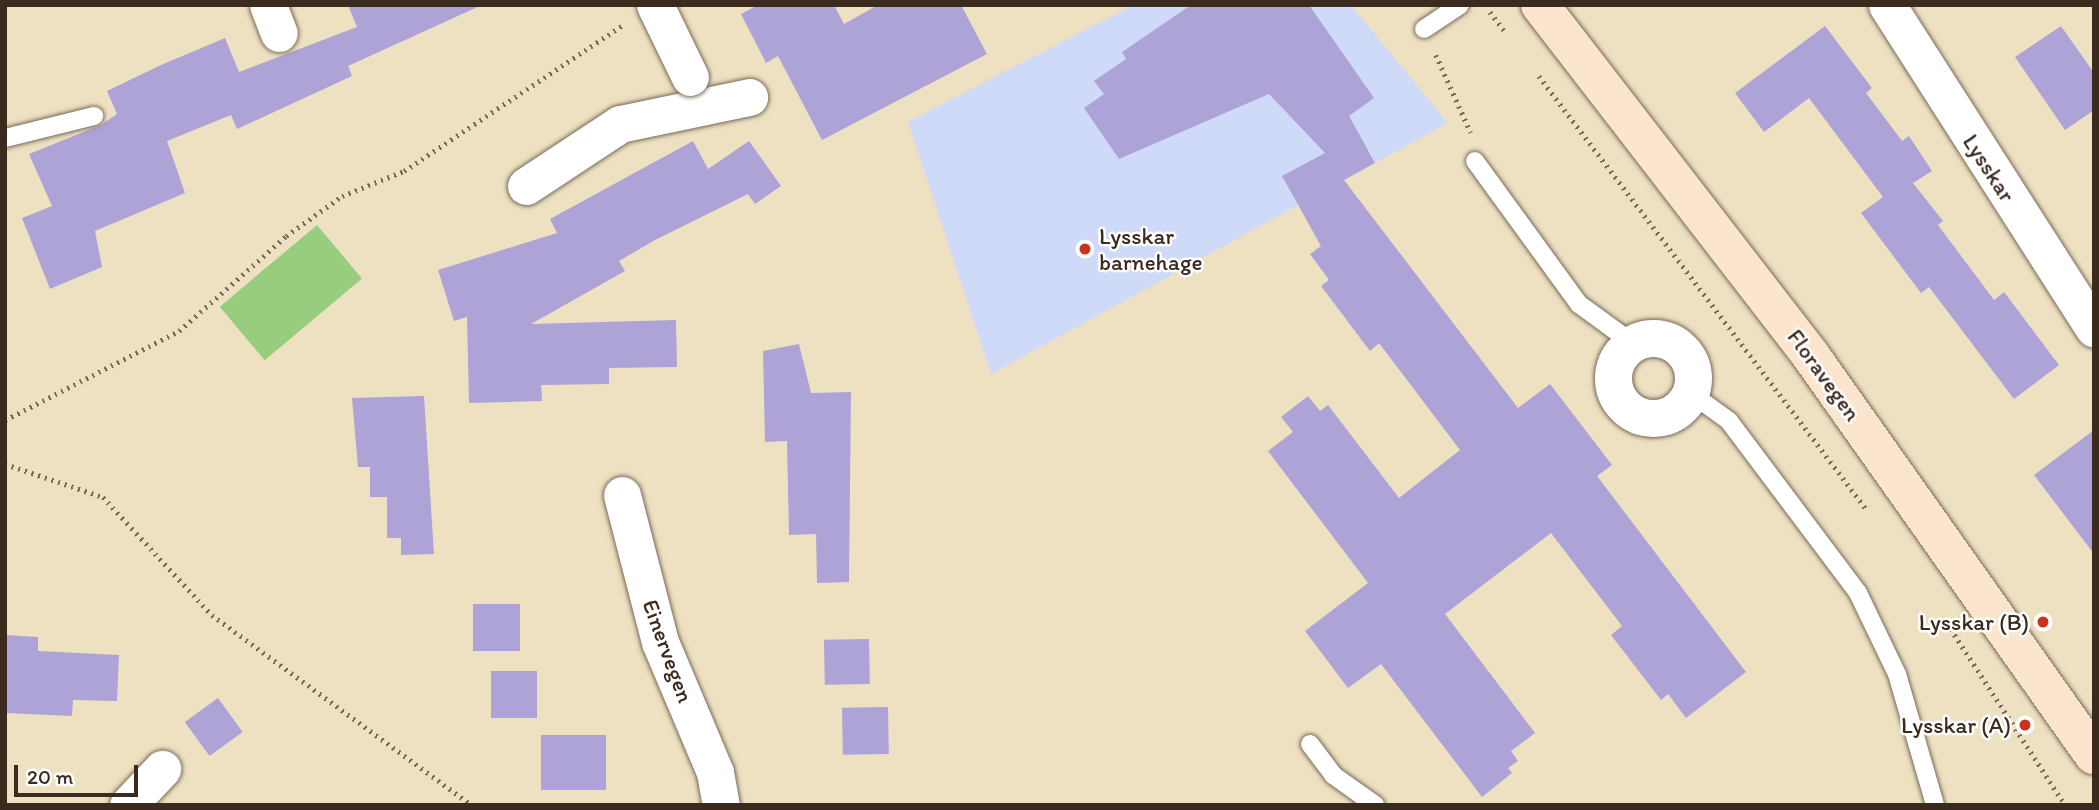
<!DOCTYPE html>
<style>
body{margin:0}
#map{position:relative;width:2099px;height:810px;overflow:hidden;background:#eee1c2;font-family:Itim,sans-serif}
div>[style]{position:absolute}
.built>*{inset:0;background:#cfdaf9}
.green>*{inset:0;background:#99cd7e;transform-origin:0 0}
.building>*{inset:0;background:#ada3d6;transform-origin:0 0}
.path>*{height:4.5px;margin-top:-2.25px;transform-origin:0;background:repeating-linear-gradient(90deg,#7a6a57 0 2px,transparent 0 7px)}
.roads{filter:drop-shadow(0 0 2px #7a6a57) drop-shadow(0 0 2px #7a6a57)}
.lane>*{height:18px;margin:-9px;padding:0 9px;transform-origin:9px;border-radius:9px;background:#fff}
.street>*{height:37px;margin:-18.5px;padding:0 18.5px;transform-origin:18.5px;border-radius:18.5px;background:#fff}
.street>.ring{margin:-18.5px;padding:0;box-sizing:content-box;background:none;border:37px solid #fff;border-radius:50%}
.secondary>*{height:38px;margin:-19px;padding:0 19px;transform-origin:19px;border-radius:19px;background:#fce5cf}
.bridges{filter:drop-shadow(0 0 2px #7a6a57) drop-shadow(0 0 2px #7a6a57)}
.street-bridge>*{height:37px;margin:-18.5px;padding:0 18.5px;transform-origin:18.5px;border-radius:18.5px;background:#fff}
.dots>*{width:19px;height:19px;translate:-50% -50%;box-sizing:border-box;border:4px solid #fff;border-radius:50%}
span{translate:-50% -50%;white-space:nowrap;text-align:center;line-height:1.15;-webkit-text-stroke:5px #fff;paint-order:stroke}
.street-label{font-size:23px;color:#3b2a1e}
.poi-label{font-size:23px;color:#3b2a1e}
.left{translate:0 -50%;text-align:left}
.right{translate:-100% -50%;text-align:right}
.frame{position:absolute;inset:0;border:7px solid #3b2a1e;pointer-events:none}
.scale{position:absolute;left:14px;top:765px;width:124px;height:32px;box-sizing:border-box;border:4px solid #3b2a1e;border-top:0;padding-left:9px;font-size:21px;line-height:24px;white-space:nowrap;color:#3b2a1e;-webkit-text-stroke:5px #fff;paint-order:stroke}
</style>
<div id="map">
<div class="built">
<i style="clip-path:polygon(1133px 5px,1351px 5px,1448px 123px,991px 374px,908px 122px)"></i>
</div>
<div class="green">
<i style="left:317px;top:225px;width:70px;height:127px;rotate:50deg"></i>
</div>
<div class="building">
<i style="clip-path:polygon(348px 5px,482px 5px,348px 66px,352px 76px,237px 129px,231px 115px,167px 141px,185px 193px,95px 231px,102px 267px,50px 289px,22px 218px,52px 206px,29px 154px,101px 125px,117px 114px,107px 91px,161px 65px,225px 38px,239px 72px,357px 27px)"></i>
<i style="clip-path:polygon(758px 5px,834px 5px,844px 24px,878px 5px,961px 5px,987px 54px,822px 140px,778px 56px,766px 63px,741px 14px)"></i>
<i style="clip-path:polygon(1191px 5px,1309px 5px,1374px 98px,1349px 116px,1375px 163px,1344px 180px,1518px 408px,1550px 384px,1612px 465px,1597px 476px,1746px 672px,1686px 718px,1668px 694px,1661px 700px,1611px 635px,1622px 626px,1551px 533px,1445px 614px,1535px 733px,1511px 751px,1518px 761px,1508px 768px,1512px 773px,1482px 797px,1381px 664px,1348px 688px,1305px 631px,1368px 583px,1268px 451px,1293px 432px,1281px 417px,1308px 396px,1320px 411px,1328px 405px,1399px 498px,1460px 450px,1379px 343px,1370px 351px,1321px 286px,1329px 280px,1310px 254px,1321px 246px,1282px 176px,1325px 153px,1269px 94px,1119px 159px,1084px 108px,1104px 94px,1094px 81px,1126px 59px,1122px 52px)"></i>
<i style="clip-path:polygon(1825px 26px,1872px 88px,1866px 93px,1902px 141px,1909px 136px,1932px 171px,1913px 183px,1943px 221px,1938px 225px,1994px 300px,2004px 292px,2059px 365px,2014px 399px,1929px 287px,1921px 293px,1861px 213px,1883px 197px,1809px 98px,1764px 132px,1735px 93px)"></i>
<i style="clip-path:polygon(2061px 26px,2094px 73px,2094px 110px,2065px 130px,2015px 57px)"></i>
<i style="clip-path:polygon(693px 141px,708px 169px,749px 141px,781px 186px,755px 204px,748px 194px,655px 240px,619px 261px,625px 271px,531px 324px,676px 320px,677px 367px,609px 368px,609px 384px,541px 385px,542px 401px,469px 403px,467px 317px,454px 321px,438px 270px,557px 233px,550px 219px)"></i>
<i style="clip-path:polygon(799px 344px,811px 393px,851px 392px,849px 582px,817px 583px,816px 534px,789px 535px,787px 441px,765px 442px,763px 351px)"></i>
<i style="clip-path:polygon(424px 396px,434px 554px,401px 555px,401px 538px,387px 538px,387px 497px,370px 497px,370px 467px,358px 467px,352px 398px)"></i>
<i style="clip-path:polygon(2094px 430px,2094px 554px,2034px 475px)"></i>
<i style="left:520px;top:604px;width:47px;height:47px;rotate:90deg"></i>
<i style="clip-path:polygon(5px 635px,38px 637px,38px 651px,119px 655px,117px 701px,73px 700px,72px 716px,5px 713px)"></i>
<i style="left:869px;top:639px;width:45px;height:45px;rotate:89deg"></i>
<i style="left:491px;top:671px;width:46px;height:47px"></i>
<i style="left:218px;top:698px;width:42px;height:41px;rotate:54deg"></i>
<i style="left:888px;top:707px;width:47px;height:46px;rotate:89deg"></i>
<i style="left:541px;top:735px;width:65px;height:55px"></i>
</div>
<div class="path">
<i style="left:1490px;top:12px;width:23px;rotate:52deg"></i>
<i style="left:1436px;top:55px;width:85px;rotate:65.8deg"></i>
<i style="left:1539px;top:76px;width:544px;rotate:52.92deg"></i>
<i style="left:5px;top:420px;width:195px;rotate:-27.1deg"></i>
<i style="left:179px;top:331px;width:143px;rotate:-41.6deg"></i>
<i style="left:286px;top:236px;width:69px;rotate:-35.5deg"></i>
<i style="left:342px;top:196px;width:67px;rotate:-22deg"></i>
<i style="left:404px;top:171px;width:263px;rotate:-33.7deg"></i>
<i style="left:5px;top:464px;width:103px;rotate:18.6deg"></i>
<i style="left:103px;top:497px;width:161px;rotate:47.3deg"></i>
<i style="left:212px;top:615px;width:322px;rotate:36.2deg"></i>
<i style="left:1947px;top:623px;width:217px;rotate:57deg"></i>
</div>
<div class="roads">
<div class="lane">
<i style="left:1424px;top:29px;width:43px;rotate:-33.7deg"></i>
<i style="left:5px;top:138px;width:92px;rotate:-13.9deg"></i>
<i style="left:1475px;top:161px;width:177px;rotate:54deg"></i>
<i style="left:1579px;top:304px;width:64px;rotate:36.2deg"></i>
<i style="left:1692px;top:394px;width:46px;rotate:36.1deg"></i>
<i style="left:1729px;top:421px;width:215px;rotate:53.1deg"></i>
<i style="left:1858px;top:593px;width:90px;rotate:64.3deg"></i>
<i style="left:1897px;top:674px;width:136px;rotate:73.8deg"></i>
<i style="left:1310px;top:744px;width:39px;rotate:53deg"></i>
<i style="left:1333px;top:775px;width:52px;rotate:35.5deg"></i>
</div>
<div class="street">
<i style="left:268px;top:5px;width:30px;rotate:69deg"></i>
<i style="left:1887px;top:5px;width:384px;rotate:57.4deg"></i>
<i style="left:526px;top:186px;width:113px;rotate:-33.4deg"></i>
<i style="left:620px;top:124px;width:132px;rotate:-11.8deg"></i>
<i class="ring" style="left:1613px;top:338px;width:43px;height:43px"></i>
<i style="left:622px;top:495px;width:152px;rotate:75.5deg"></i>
<i style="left:660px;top:642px;width:141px;rotate:67.1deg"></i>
<i style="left:715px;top:772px;width:34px;rotate:80deg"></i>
<i style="left:128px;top:805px;width:50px;rotate:-46.6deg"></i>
</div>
<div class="secondary">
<i style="left:1540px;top:5px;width:443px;rotate:52.3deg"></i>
<i style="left:1811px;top:356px;width:489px;rotate:54.7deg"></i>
</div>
</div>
<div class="bridges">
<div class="street-bridge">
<i style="left:655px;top:5px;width:80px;rotate:64.1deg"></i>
</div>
</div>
<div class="dots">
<i style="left:1085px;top:249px;background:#c8321e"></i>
<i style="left:2043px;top:622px;background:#c8321e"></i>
<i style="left:2025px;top:725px;background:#c8321e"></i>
</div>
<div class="street-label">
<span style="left:1989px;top:168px;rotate:57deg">Lysskar</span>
<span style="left:1824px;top:375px;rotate:54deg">Floravegen</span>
<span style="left:668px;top:651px;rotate:70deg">Einervegen</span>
</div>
<div class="poi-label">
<span class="left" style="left:1099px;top:249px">Lysskar<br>barnehage</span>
<span class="right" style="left:2029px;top:622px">Lysskar (B)</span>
<span class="right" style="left:2011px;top:725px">Lysskar (A)</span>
</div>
<div class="frame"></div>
<div class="scale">20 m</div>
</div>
